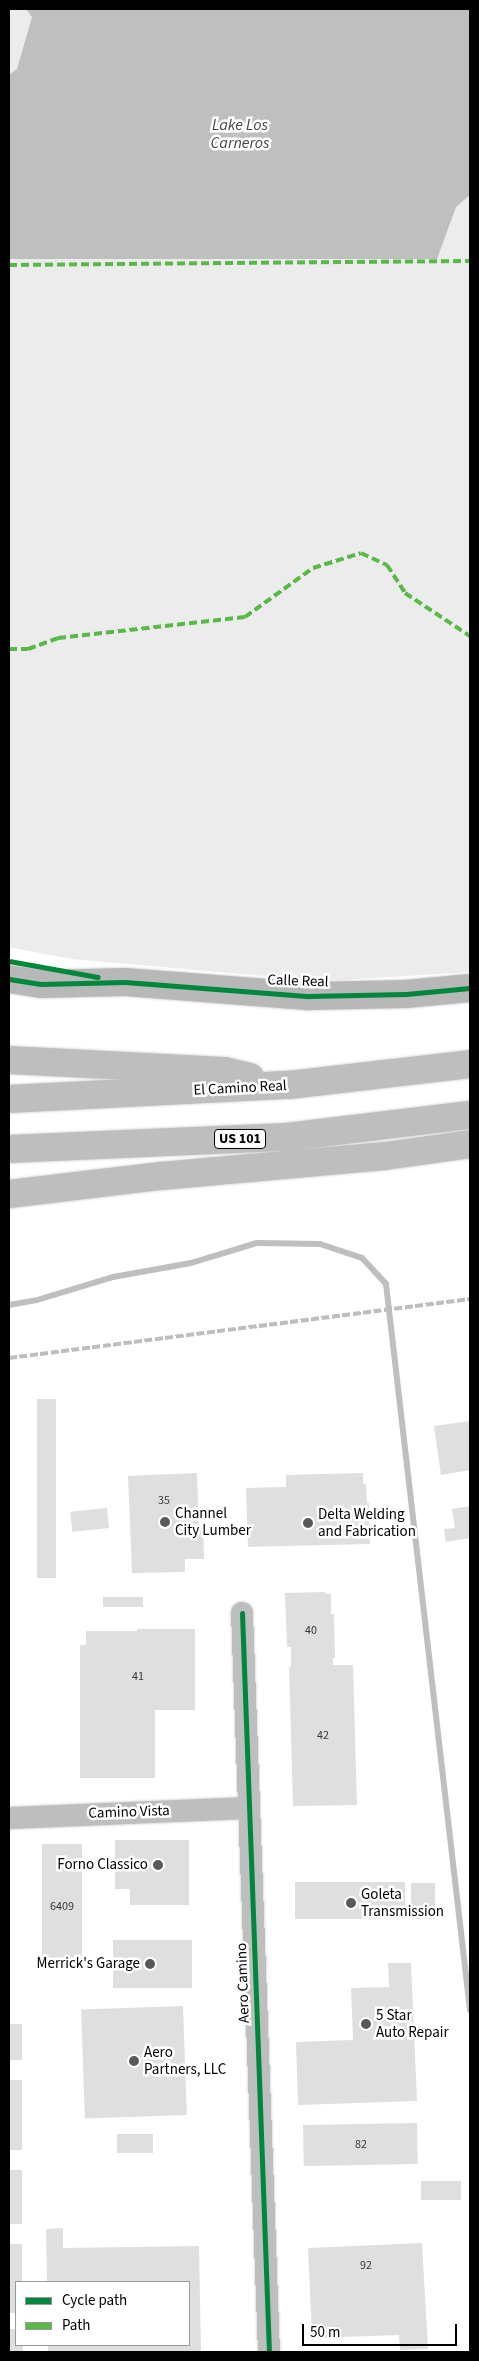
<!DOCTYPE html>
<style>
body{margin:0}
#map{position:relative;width:479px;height:2361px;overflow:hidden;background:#fff;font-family:"Source Sans 3",sans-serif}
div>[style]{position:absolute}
.green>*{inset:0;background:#ececec}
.water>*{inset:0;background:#bfbfbf}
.stream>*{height:6px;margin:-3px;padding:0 3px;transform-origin:3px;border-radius:3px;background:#bfbfbf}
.building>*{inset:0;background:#dfdfdf;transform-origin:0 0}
.roads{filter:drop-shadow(0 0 1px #dbdbdb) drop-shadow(0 0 1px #dbdbdb)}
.street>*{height:22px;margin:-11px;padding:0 11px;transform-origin:11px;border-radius:11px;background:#bebebe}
.secondary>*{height:28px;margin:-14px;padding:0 14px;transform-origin:14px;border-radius:14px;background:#b8b8b8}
.highway>*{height:28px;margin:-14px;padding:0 14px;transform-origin:14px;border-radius:14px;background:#bebebe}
.rail>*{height:4px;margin-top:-2px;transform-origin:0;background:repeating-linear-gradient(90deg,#bebebe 0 8px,transparent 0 10.5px)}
.quiet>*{height:4px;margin-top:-2px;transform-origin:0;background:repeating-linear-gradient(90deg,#58b947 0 8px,transparent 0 12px)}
.cycleway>*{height:5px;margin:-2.5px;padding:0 2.5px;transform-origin:2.5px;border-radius:2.5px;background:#00873e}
.dots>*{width:14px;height:14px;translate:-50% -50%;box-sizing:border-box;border:2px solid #fff;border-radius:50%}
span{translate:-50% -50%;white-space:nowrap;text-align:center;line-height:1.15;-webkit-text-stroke:5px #fff;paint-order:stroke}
.number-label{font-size:12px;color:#383838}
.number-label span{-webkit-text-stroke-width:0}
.shield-label span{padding:1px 4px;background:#fff;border:1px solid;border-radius:4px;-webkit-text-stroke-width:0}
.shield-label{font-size:14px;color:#000;font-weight:700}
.street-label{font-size:15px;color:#000}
.poi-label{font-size:15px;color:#000}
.left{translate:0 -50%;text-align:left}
.right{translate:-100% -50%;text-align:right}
.water-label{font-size:16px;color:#444;font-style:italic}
.frame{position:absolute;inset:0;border:10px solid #000;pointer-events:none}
.legend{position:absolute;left:15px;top:2281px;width:175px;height:65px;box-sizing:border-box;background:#fff;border:1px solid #999;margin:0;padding:6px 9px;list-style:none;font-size:15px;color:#000}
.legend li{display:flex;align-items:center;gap:10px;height:25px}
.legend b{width:25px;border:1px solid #999}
.scale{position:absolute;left:302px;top:2324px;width:155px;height:22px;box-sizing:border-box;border:2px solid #000;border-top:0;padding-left:6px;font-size:15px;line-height:18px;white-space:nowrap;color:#000;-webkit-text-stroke:4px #fff;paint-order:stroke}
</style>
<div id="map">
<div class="green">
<i style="clip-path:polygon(9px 9px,470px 9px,470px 972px,342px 980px,287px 978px,71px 959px,9px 947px)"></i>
</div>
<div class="water">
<i style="clip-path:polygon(26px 9px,470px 9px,470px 195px,456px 207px,437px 259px,9px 259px,9px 75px,17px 69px,32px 17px)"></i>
</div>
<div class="stream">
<i style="left:9px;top:1305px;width:28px;rotate:-10deg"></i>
<i style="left:37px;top:1300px;width:79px;rotate:-16.8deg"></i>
<i style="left:113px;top:1277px;width:79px;rotate:-10.2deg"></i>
<i style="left:191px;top:1263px;width:69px;rotate:-16.9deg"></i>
<i style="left:257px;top:1243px;width:63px;rotate:0.9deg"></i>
<i style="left:320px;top:1244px;width:44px;rotate:18.4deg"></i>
<i style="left:362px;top:1258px;width:35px;rotate:47deg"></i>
<i style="left:386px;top:1284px;width:731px;rotate:83.4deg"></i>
</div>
<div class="building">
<i style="left:37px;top:1399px;width:19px;height:179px"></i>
<i style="clip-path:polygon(470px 1421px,470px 1470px,441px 1475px,434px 1426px)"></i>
<i style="clip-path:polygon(197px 1473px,199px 1525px,203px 1525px,204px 1559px,185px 1559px,185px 1572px,132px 1573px,128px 1476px)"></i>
<i style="clip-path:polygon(363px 1473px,363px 1484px,366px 1484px,367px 1503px,369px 1503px,370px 1544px,248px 1547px,246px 1488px,286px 1487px,286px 1475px)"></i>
<i style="clip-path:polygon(470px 1506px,470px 1538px,446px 1542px,444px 1529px,455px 1528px,452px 1509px)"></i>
<i style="left:107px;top:1508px;width:20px;height:37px;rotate:84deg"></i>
<i style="clip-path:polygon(325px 1592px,326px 1594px,331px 1594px,331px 1614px,334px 1614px,335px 1658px,333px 1658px,333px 1665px,353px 1665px,357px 1805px,293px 1806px,289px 1667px,291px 1667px,291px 1647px,287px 1647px,285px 1593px)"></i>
<i style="left:103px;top:1597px;width:40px;height:10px"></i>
<i style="clip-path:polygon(137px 1629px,195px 1629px,195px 1710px,155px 1710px,155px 1778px,80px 1778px,80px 1645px,86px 1645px,86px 1631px,137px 1631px)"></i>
<i style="clip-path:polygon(115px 1840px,189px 1840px,189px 1905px,130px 1905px,130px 1889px,115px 1889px)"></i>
<i style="left:42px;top:1844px;width:40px;height:126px"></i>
<i style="left:405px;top:1882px;width:37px;height:110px;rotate:90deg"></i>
<i style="left:411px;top:1883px;width:24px;height:36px"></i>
<i style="left:113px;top:1940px;width:79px;height:48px"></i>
<i style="clip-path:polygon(388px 1963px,411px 1963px,417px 2101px,298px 2105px,296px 2042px,353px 2040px,351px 1988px,389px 1987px)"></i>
<i style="left:183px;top:2006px;width:109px;height:102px;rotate:88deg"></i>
<i style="left:9px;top:2024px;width:13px;height:36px"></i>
<i style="left:9px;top:2080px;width:13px;height:70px"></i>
<i style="left:417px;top:2123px;width:41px;height:114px;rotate:89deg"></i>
<i style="left:117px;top:2134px;width:36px;height:19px"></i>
<i style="left:9px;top:2170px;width:13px;height:54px"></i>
<i style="left:421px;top:2181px;width:40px;height:19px"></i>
<i style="clip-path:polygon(63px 2228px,63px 2248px,199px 2246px,201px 2352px,48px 2352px,48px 2345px,189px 2345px,189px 2282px,47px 2282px,46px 2229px)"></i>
<i style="clip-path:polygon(422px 2243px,428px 2349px,400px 2350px,399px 2335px,312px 2338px,308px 2248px)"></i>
<i style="clip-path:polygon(9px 2244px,22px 2244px,22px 2282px,16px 2282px,16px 2313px,9px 2313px)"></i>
<i style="clip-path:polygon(9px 2329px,16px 2329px,16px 2345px,23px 2345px,23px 2352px,9px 2352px)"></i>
</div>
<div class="roads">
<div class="street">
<i style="left:242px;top:1613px;width:739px;rotate:87.91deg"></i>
<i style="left:9px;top:1818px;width:240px;rotate:-2.4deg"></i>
</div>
<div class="secondary">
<i style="left:9px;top:979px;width:32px;rotate:9deg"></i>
<i style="left:41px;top:984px;width:84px;rotate:-1.4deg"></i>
<i style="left:125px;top:982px;width:185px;rotate:4.4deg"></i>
<i style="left:309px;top:996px;width:97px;rotate:-1.2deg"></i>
<i style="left:406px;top:994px;width:64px;rotate:-5.4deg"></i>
</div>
<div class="highway">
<i style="left:9px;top:1060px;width:215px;rotate:2.9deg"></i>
<i style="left:224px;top:1071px;width:27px;rotate:13deg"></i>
<i style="left:9px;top:1099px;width:280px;rotate:-2.9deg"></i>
<i style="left:289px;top:1085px;width:182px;rotate:-6.6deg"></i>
<i style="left:9px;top:1149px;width:278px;rotate:-2.5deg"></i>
<i style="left:287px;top:1137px;width:184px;rotate:-6.9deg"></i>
<i style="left:9px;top:1194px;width:153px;rotate:-6.8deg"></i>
<i style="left:161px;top:1176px;width:225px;rotate:-5.1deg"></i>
<i style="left:385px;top:1156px;width:86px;rotate:-8deg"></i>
</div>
</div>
<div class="rail">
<i style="left:9px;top:1358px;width:465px;rotate:-7.3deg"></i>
</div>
<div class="quiet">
<i style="left:9px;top:265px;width:461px;rotate:-0.5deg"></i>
<i style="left:9px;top:649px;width:19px"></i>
<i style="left:28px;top:649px;width:32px;rotate:-20deg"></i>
<i style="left:58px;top:638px;width:188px;rotate:-6.4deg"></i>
<i style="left:245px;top:617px;width:84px;rotate:-35.8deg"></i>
<i style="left:313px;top:568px;width:50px;rotate:-17.4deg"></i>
<i style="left:361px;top:553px;width:29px;rotate:25deg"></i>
<i style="left:387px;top:565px;width:33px;rotate:57deg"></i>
<i style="left:405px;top:593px;width:78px;rotate:33.5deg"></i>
</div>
<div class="cycleway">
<i style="left:9px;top:961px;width:90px;rotate:10.2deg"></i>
<i style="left:9px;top:979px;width:32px;rotate:9deg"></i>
<i style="left:41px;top:984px;width:84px;rotate:-1.4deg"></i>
<i style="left:125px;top:982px;width:185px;rotate:4.4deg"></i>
<i style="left:309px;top:996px;width:97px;rotate:-1.2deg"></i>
<i style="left:406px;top:994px;width:64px;rotate:-5.4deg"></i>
<i style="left:242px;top:1613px;width:739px;rotate:87.91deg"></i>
</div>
<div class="dots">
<i style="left:165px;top:1522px;background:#595959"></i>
<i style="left:308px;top:1523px;background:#595959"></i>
<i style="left:158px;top:1865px;background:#595959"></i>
<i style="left:351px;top:1903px;background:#595959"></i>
<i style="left:150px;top:1964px;background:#595959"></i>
<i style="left:366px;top:2024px;background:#595959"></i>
<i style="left:134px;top:2061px;background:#595959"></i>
</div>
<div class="number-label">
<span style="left:164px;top:1501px">35</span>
<span style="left:311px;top:1631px">40</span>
<span style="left:138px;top:1677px">41</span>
<span style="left:323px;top:1736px">42</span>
<span style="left:62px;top:1907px">6409</span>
<span style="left:361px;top:2145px">82</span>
<span style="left:366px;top:2266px">92</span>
</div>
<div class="shield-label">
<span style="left:240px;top:1139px">US 101</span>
</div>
<div class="street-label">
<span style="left:298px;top:981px;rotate:2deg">Calle Real</span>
<span style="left:240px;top:1088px;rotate:-3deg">El Camino Real</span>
<span style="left:129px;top:1812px;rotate:-2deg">Camino Vista</span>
<span style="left:243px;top:1983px;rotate:-92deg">Aero Camino</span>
</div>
<div class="poi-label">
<span class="left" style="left:175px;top:1522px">Channel<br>City Lumber</span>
<span class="left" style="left:318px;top:1523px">Delta Welding<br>and Fabrication</span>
<span class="right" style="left:148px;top:1865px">Forno Classico</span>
<span class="left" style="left:361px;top:1903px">Goleta<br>Transmission</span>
<span class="right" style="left:140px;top:1964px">Merrick's Garage</span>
<span class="left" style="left:376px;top:2024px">5 Star<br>Auto Repair</span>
<span class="left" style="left:144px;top:2061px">Aero<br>Partners, LLC</span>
</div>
<div class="water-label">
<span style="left:240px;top:134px">Lake Los<br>Carneros</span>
</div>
<div class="frame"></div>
<ul class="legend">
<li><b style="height:6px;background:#00873e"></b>Cycle path</li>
<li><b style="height:6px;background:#58b947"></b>Path</li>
</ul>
<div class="scale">50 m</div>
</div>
